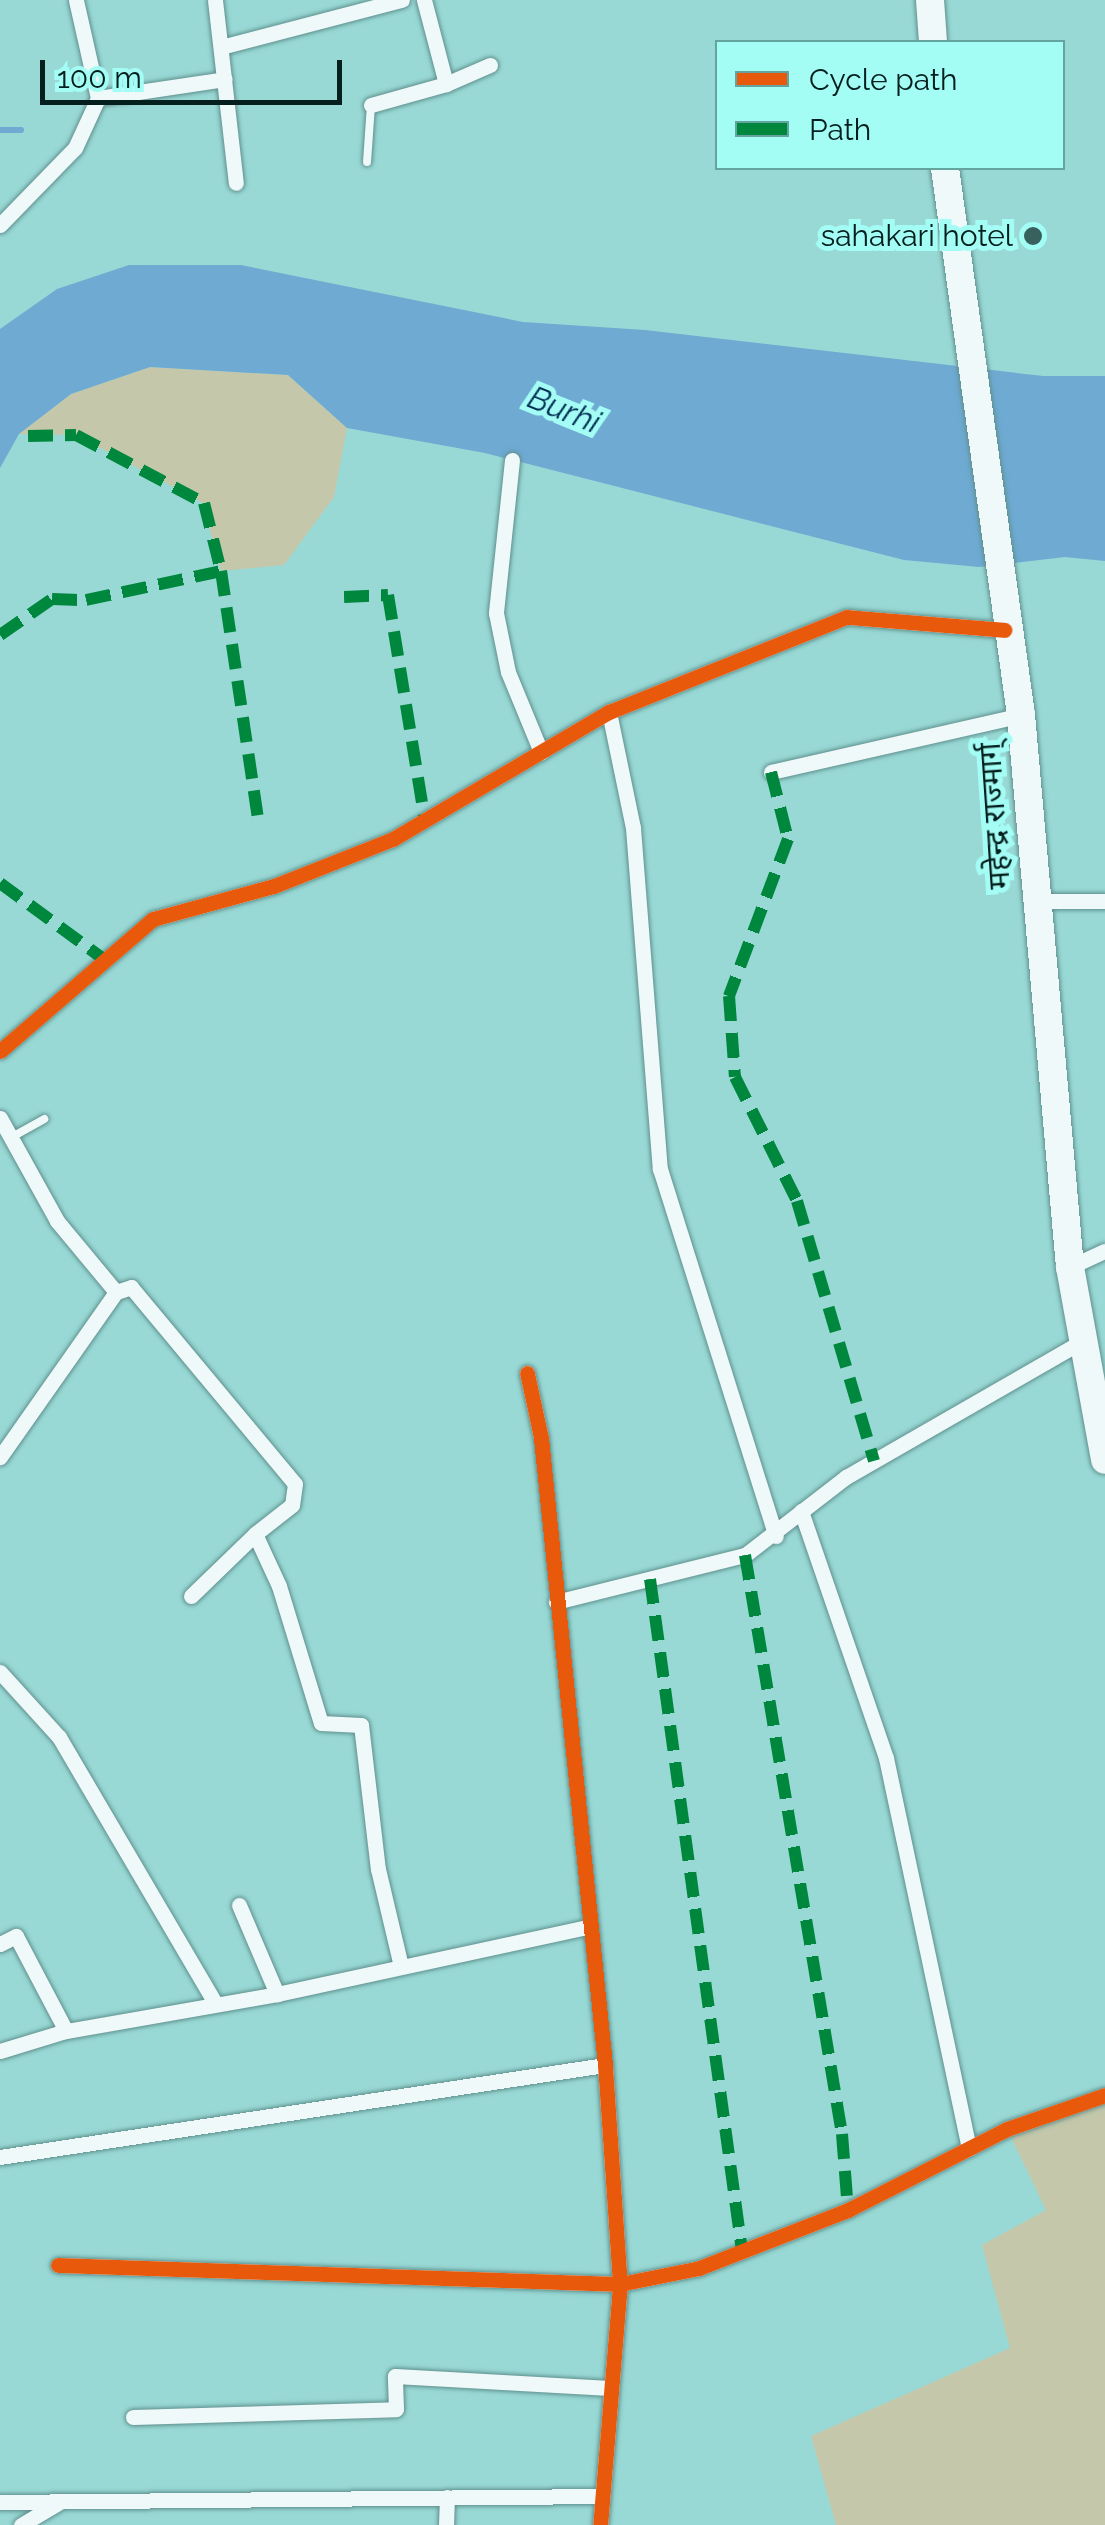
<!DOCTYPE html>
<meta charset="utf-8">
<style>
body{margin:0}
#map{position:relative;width:1105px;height:2525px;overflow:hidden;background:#99d9d5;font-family:Raleway,"Noto Sans Devanagari",sans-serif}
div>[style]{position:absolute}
.green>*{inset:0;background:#c4c7aa}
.water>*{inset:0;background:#6eaad2}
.stream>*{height:6px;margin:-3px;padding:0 3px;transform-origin:3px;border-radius:3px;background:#6eaad2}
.roads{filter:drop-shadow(0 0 2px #5f908e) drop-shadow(0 0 2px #5f908e)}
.service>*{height:8px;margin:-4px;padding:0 4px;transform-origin:4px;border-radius:4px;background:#f0f9f9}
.minor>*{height:15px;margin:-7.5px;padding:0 7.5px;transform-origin:7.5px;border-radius:7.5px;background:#f0f9f9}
.trunk>*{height:28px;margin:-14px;padding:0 14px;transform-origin:14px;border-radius:14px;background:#f0f9f9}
.quiet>*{height:12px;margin-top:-6px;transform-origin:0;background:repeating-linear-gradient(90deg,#00873e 0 25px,transparent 0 37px)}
.cycleway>*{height:15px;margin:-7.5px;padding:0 7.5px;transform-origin:7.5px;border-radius:7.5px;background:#e8590c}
.dots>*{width:28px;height:28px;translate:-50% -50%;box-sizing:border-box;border:5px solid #a4fdf5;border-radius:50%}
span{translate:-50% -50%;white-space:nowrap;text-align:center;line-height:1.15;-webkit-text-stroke:10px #a4fdf5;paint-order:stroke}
.poi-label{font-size:30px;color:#041f1d}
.right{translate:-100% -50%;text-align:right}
.street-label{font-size:30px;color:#041f1d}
.water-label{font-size:32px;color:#002e53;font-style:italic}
.legend{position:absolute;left:715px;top:40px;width:350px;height:130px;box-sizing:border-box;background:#a4fdf5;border:2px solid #64a49f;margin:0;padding:12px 18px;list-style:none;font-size:30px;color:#041f1d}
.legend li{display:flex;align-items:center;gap:20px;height:50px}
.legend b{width:50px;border:2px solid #64a49f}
.scale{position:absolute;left:40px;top:60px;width:302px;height:45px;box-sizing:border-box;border:5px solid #041f1d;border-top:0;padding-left:12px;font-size:30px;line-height:35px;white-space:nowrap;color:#041f1d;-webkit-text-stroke:8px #a4fdf5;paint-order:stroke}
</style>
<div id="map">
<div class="green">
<i style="clip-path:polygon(150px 367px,288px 375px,347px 428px,334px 497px,284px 565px,221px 571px,203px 503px,76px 435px,19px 434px,71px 394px)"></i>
<i style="clip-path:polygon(1105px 2095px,1105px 2525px,836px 2525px,811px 2436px,1010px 2348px,982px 2245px,1046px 2210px,1007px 2129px)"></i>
</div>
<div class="water">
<i style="clip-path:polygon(129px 265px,241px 265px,523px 322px,645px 330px,1043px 376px,1105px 376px,1105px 561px,1065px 557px,979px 567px,904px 560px,485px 453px,347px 428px,288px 375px,150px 367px,71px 394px,19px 434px,0 468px,0 329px,57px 289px)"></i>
</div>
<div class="stream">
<i style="left:0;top:130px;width:21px"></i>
</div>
<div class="roads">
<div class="service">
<i style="left:367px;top:162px;width:57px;rotate:-86deg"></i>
<i style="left:12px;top:1137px;width:37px;rotate:-29deg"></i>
</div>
<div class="minor">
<i style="left:215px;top:0;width:184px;rotate:83.5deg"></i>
<i style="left:424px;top:0;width:87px;rotate:75.3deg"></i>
<i style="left:446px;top:84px;width:48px;rotate:-23.4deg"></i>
<i style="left:221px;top:47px;width:187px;rotate:-14.6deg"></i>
<i style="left:98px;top:98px;width:128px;rotate:-8.5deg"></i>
<i style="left:371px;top:105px;width:78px;rotate:-15.6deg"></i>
<i style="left:0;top:225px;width:107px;rotate:-45.8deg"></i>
<i style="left:75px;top:148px;width:55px;rotate:-65.3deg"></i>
<i style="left:98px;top:98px;width:100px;rotate:-102.7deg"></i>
<i style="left:512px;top:460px;width:154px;rotate:96deg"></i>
<i style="left:496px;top:613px;width:60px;rotate:78.5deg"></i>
<i style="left:508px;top:672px;width:87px;rotate:67.6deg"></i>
<i style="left:609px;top:712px;width:118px;rotate:78.3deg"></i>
<i style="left:633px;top:828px;width:342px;rotate:85.5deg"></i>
<i style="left:660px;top:1169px;width:385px;rotate:72.5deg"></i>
<i style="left:771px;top:772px;width:256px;rotate:-12.8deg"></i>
<i style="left:1033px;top:901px;width:72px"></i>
<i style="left:0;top:1051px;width:202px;rotate:-40.8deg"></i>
<i style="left:153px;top:919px;width:125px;rotate:-15.3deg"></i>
<i style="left:274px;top:886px;width:128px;rotate:-21.6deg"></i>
<i style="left:393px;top:839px;width:251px;rotate:-30.5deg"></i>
<i style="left:609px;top:712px;width:256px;rotate:-21.8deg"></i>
<i style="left:847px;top:617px;width:158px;rotate:4.7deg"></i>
<i style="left:0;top:1118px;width:118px;rotate:61deg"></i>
<i style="left:57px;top:1221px;width:92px;rotate:50.3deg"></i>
<i style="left:116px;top:1292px;width:202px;rotate:125.1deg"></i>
<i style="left:1070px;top:1267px;width:38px;rotate:-25deg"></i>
<i style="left:116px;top:1292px;width:16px;rotate:-18deg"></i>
<i style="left:131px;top:1287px;width:256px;rotate:50.2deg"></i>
<i style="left:295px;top:1484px;width:21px;rotate:98deg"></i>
<i style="left:292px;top:1505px;width:47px;rotate:141.9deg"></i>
<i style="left:255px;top:1534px;width:57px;rotate:65.2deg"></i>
<i style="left:279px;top:1586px;width:143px;rotate:73deg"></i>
<i style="left:321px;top:1723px;width:40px;rotate:2.9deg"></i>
<i style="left:361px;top:1725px;width:145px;rotate:83.3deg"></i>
<i style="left:378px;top:1869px;width:100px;rotate:76.7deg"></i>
<i style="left:527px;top:1373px;width:66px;rotate:77.8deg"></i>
<i style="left:541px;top:1438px;width:630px;rotate:84.17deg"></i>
<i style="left:605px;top:2065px;width:220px;rotate:86.1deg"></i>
<i style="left:620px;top:2284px;width:242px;rotate:94.7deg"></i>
<i style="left:801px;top:1511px;width:261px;rotate:71deg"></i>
<i style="left:886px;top:1758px;width:399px;rotate:78deg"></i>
<i style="left:191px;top:1596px;width:89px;rotate:-44.1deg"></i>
<i style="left:556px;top:1602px;width:195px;rotate:-14deg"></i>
<i style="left:745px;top:1555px;width:128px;rotate:-37.7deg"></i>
<i style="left:846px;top:1477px;width:275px;rotate:-29.9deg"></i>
<i style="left:0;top:1672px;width:88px;rotate:47.8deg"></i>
<i style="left:59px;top:1737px;width:308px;rotate:59.6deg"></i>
<i style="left:239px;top:1905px;width:97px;rotate:66.9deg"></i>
<i style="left:0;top:1944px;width:18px;rotate:-27deg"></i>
<i style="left:16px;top:1936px;width:107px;rotate:62.2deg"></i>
<i style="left:0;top:2051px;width:69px;rotate:-16.9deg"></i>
<i style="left:66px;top:2031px;width:214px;rotate:-9.9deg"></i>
<i style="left:277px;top:1994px;width:318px;rotate:-12.2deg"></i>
<i style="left:0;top:2157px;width:612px;rotate:-8.65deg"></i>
<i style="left:58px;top:2265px;width:562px;rotate:1.94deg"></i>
<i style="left:620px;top:2284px;width:81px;rotate:-11.4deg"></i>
<i style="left:699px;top:2268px;width:160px;rotate:-21.3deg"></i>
<i style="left:848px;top:2210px;width:178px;rotate:-27deg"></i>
<i style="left:1007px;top:2129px;width:104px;rotate:-19.1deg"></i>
<i style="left:133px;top:2417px;width:263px;rotate:-1.7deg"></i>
<i style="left:396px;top:2409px;width:33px;rotate:-92deg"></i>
<i style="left:395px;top:2376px;width:215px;rotate:3.2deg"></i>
<i style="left:0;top:2502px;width:601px;rotate:-0.57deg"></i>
<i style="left:21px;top:2525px;width:43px;rotate:-30.7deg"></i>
<i style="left:446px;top:2525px;width:28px;rotate:-88deg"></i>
</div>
<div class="trunk">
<i style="left:930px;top:0;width:42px;rotate:85.9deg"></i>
<i style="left:945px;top:168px;width:552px;rotate:82.09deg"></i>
<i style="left:1021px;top:715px;width:554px;rotate:84.93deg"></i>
<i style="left:1070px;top:1267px;width:196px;rotate:79.7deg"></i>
</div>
</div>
<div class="quiet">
<i style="left:28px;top:436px;width:48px;rotate:-1.2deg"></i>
<i style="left:76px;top:435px;width:145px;rotate:28deg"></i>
<i style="left:204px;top:503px;width:70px;rotate:76deg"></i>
<i style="left:344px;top:597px;width:44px;rotate:-2.6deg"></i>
<i style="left:388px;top:595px;width:228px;rotate:80.7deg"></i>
<i style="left:0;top:635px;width:63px;rotate:-34.7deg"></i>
<i style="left:52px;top:599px;width:34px;rotate:2deg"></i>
<i style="left:86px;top:600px;width:138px;rotate:-12.1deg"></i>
<i style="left:221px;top:571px;width:251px;rotate:81.5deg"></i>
<i style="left:771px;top:772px;width:69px;rotate:75.8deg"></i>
<i style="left:788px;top:839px;width:168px;rotate:110.6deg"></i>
<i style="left:729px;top:996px;width:81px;rotate:85.8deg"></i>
<i style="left:735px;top:1077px;width:139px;rotate:63.4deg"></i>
<i style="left:797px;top:1201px;width:271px;rotate:73.5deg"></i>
<i style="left:0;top:883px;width:135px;rotate:36.3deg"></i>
<i style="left:745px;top:1555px;width:587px;rotate:80.49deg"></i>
<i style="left:842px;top:2134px;width:76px;rotate:85.5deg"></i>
<i style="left:650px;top:1579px;width:678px;rotate:82.2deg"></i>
</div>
<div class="cycleway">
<i style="left:0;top:1051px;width:202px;rotate:-40.8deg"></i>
<i style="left:153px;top:919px;width:125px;rotate:-15.3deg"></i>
<i style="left:274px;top:886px;width:128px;rotate:-21.6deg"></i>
<i style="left:393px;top:839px;width:251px;rotate:-30.5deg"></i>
<i style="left:609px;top:712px;width:256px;rotate:-21.8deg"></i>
<i style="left:847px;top:617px;width:158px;rotate:4.7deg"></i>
<i style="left:527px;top:1373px;width:66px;rotate:77.8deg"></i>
<i style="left:541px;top:1438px;width:630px;rotate:84.17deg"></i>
<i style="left:605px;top:2065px;width:220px;rotate:86.1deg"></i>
<i style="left:620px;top:2284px;width:242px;rotate:94.7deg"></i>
<i style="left:58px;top:2265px;width:562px;rotate:1.94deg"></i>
<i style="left:620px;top:2284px;width:81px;rotate:-11.4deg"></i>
<i style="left:699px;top:2268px;width:160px;rotate:-21.3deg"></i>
<i style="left:848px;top:2210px;width:178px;rotate:-27deg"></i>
<i style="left:1007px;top:2129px;width:104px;rotate:-19.1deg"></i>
</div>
<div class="dots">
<i style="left:1033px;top:236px;background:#38605d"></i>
</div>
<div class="poi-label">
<span class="right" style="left:1013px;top:236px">sahakari hotel</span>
</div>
<div class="street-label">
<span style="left:995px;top:816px;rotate:-94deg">महेन्द्र राज्मार्ग्</span>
</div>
<div class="water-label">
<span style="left:564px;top:410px;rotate:22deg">Burhi</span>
</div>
<ul class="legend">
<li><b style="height:12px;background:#e8590c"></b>Cycle path</li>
<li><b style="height:12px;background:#00873e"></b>Path</li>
</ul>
<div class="scale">100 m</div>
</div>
